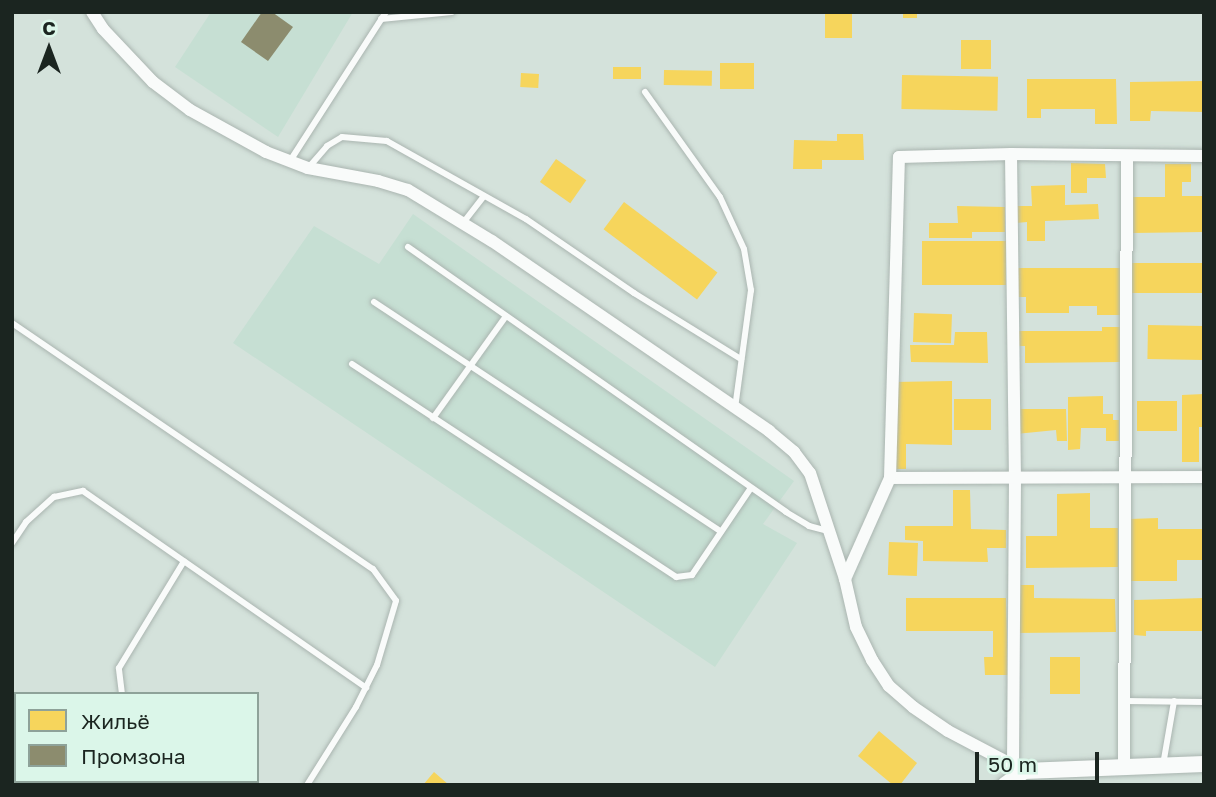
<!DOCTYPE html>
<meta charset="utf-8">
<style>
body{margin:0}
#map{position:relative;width:1216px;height:797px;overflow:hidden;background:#d4e2db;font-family:"Golos Text",sans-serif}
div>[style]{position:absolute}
.built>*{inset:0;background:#c6dfd3}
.homes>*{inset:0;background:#f6d55c;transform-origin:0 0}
.industry>*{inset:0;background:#8c8c6e}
.roads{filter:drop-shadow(0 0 2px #aab5b0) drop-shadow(0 0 2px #aab5b0)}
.service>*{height:6px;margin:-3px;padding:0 3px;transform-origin:3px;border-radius:3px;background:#f9fbfa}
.minor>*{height:12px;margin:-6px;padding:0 6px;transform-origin:6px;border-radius:6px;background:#f9fbfa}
.tertiary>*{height:16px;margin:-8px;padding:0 8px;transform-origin:8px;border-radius:8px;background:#f9fbfa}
span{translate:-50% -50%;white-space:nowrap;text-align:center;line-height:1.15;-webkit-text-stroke:7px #dbf6e9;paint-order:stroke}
.frame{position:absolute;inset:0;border:14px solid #1b2520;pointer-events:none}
.legend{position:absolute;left:14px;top:692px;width:245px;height:91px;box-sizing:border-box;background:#dbf6e9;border:2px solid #8ea299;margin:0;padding:9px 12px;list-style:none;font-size:21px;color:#1b2520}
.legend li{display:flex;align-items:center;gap:14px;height:35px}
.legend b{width:35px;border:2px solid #8ea299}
.north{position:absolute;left:14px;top:14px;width:70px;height:70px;-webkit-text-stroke:5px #dbf6e9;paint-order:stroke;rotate:0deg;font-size:19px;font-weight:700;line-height:28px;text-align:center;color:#1b2520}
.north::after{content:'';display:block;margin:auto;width:24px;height:32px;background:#1b2520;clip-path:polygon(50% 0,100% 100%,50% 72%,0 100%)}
.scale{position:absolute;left:975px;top:752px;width:124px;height:32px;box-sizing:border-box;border:4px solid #1b2520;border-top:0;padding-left:9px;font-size:21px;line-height:24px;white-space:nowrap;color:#1b2520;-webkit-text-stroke:5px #dbf6e9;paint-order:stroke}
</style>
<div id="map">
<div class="built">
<i style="clip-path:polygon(211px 12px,353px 12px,278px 137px,175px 67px)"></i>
<i style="clip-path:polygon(413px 214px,794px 481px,763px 524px,797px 543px,715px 667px,233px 343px,314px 226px,379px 264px)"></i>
</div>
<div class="homes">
<i style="left:825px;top:12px;width:27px;height:26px"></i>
<i style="left:903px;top:12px;width:14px;height:6px"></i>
<i style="left:961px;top:40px;width:30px;height:29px"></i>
<i style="left:720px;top:63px;width:34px;height:26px"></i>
<i style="left:641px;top:67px;width:12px;height:28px;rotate:90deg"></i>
<i style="left:664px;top:70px;width:48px;height:15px;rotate:1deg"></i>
<i style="left:521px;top:73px;width:18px;height:14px;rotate:3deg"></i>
<i style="left:902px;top:75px;width:96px;height:34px;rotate:1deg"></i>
<i style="clip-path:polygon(1027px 79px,1116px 79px,1117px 124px,1095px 124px,1095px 109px,1041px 109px,1041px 118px,1027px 118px)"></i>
<i style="clip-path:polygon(1204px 81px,1204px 112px,1151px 111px,1150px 121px,1130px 121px,1130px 82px)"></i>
<i style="clip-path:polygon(837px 134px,863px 134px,864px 160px,822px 160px,822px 169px,793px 169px,794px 140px,837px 141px)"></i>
<i style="left:556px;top:159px;width:37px;height:28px;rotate:35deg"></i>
<i style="clip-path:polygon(1071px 163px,1105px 164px,1106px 178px,1087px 178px,1087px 193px,1071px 193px)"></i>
<i style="clip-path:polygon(1165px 164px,1191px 164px,1191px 182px,1182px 182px,1182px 196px,1204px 196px,1204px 232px,1133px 233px,1133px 197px,1165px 197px)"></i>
<i style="clip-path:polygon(1065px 185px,1065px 205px,1098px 204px,1099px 219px,1045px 221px,1045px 241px,1027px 241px,1027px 222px,1015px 223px,1014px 206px,1032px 206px,1031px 186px)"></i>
<i style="left:624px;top:202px;width:117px;height:34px;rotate:37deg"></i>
<i style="clip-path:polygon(957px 206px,1005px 207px,1005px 232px,972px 232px,972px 238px,929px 238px,929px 223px,958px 223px)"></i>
<i style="left:922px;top:241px;width:84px;height:44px"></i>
<i style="left:1129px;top:263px;width:75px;height:30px"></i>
<i style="clip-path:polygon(1017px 268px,1120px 268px,1120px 315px,1097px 315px,1097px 306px,1069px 306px,1069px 313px,1026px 313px,1026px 297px,1017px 297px)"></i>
<i style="left:914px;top:313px;width:38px;height:29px;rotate:2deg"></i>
<i style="left:1148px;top:325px;width:56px;height:34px;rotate:1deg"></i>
<i style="clip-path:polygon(1102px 327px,1121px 327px,1120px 362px,1025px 363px,1025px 346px,1019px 346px,1018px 331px,1102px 331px)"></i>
<i style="clip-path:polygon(955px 332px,987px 332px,988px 363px,911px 362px,910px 345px,954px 345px)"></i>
<i style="clip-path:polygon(952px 381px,952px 445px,906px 444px,906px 469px,892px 469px,894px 382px)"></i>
<i style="clip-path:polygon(1204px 394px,1204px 427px,1199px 427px,1199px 462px,1182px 462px,1182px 395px)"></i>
<i style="clip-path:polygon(1103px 396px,1103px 414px,1113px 414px,1113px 420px,1119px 420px,1119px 441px,1106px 441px,1106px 428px,1081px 428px,1080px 449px,1068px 450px,1068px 397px)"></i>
<i style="left:954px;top:399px;width:37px;height:31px"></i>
<i style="left:1137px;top:401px;width:40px;height:30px"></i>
<i style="clip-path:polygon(1019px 409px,1066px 409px,1067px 441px,1057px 441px,1056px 430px,1015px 434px)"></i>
<i style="clip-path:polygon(953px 490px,970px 490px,971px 529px,1006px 530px,1006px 548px,987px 548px,988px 562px,923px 561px,923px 541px,905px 540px,905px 526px,953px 526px)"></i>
<i style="clip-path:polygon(1090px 493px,1090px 528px,1118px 528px,1118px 567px,1026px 568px,1026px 536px,1057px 536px,1057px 494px)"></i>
<i style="clip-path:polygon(1158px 518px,1158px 529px,1204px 529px,1204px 560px,1177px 560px,1177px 581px,1130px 581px,1130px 519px)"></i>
<i style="left:889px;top:542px;width:29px;height:33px;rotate:2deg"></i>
<i style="clip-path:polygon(1015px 585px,1034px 585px,1034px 598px,1115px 599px,1116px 632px,1015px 633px)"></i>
<i style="clip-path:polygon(906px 598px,1006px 598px,1008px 675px,985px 675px,984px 657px,993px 657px,993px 631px,906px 631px)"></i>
<i style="clip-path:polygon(1204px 598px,1204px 631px,1146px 631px,1146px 636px,1134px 635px,1134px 600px)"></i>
<i style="left:1050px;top:657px;width:30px;height:37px"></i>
<i style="clip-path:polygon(879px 731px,917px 763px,900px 785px,893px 785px,858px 756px)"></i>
<i style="clip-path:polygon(434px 772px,449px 785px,423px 785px)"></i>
</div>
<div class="industry">
<i style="clip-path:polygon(262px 12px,272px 12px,293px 27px,268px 61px,241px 42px)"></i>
</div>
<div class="roads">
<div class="service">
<i style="left:381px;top:19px;width:71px;rotate:-5.6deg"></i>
<i style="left:645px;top:92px;width:129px;rotate:54.5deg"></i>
<i style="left:720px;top:197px;width:57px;rotate:65.2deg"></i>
<i style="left:744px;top:249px;width:42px;rotate:80.3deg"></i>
<i style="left:751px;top:290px;width:119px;rotate:97.7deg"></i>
<i style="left:290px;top:161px;width:177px;rotate:-57.2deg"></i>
<i style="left:309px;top:167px;width:28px;rotate:-49deg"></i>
<i style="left:327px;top:146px;width:17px;rotate:-31deg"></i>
<i style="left:342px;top:137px;width:45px;rotate:5.1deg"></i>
<i style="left:387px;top:141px;width:159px;rotate:29.3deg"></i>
<i style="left:526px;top:219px;width:131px;rotate:34.4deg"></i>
<i style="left:634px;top:293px;width:126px;rotate:31.7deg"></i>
<i style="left:463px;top:223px;width:34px;rotate:-52deg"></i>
<i style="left:408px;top:247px;width:462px;rotate:35deg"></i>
<i style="left:786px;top:512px;width:27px;rotate:31deg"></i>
<i style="left:809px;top:526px;width:20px;rotate:15deg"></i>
<i style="left:374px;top:302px;width:416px;rotate:33.5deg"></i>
<i style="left:12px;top:323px;width:437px;rotate:34.3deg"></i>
<i style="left:373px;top:569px;width:39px;rotate:54deg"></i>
<i style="left:396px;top:601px;width:67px;rotate:106.5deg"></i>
<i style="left:377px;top:665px;width:47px;rotate:116.6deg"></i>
<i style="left:356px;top:707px;width:92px;rotate:122.1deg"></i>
<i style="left:352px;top:364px;width:388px;rotate:33.3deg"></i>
<i style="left:676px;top:577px;width:16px;rotate:-7deg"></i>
<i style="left:692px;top:575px;width:105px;rotate:-55.9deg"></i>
<i style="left:433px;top:418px;width:125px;rotate:-54.4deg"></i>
<i style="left:12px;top:543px;width:25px;rotate:-56deg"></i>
<i style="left:26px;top:522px;width:38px;rotate:-42deg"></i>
<i style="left:54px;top:497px;width:30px;rotate:-12deg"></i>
<i style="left:83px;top:491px;width:345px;rotate:34.8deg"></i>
<i style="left:122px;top:694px;width:26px;rotate:-97deg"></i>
<i style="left:119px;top:668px;width:125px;rotate:-58.7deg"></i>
<i style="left:1125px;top:701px;width:79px;rotate:0.7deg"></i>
<i style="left:1163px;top:765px;width:65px;rotate:-80.2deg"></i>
<i style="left:62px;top:785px;width:4px;rotate:-63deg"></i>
</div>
<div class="minor">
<i style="left:92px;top:12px;width:20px;rotate:57deg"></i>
<i style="left:103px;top:29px;width:73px;rotate:46.7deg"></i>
<i style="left:153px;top:82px;width:46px;rotate:37.1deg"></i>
<i style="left:190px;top:110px;width:87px;rotate:28.9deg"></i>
<i style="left:266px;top:152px;width:45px;rotate:20.9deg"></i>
<i style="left:308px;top:168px;width:71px;rotate:10.5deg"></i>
<i style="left:378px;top:181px;width:31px;rotate:17deg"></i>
<i style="left:408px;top:190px;width:98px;rotate:31.3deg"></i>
<i style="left:492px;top:241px;width:336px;rotate:34.4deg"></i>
<i style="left:769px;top:431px;width:33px;rotate:40deg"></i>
<i style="left:794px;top:452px;width:26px;rotate:53deg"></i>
<i style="left:810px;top:473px;width:112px;rotate:71.7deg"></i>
<i style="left:845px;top:579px;width:49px;rotate:77.1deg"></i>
<i style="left:856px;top:627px;width:37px;rotate:64deg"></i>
<i style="left:872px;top:660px;width:31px;rotate:57deg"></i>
<i style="left:889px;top:686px;width:32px;rotate:41deg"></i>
<i style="left:913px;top:707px;width:42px;rotate:34.4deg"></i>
<i style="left:948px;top:731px;width:86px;rotate:27.8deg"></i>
<i style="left:1011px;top:154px;width:324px;rotate:89.3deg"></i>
<i style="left:1015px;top:478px;width:288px;rotate:90.4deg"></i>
<i style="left:890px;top:478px;width:314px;rotate:-0.2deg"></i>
<i style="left:845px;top:579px;width:111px;rotate:-66deg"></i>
<i style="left:890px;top:478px;width:321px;rotate:-88.4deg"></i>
<i style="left:899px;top:157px;width:112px;rotate:-1.5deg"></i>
<i style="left:1011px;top:154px;width:193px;rotate:0.6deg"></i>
<i style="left:1124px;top:768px;width:611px;rotate:-89.72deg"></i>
</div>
<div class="tertiary">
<i style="left:1005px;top:785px;width:24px;rotate:-36deg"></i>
<i style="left:1024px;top:771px;width:180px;rotate:-2.2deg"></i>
</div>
</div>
<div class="frame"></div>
<ul class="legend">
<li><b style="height:19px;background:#f6d55c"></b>Жильё</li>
<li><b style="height:19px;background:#8c8c6e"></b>Промзона</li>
</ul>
<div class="north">С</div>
<div class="scale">50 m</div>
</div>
